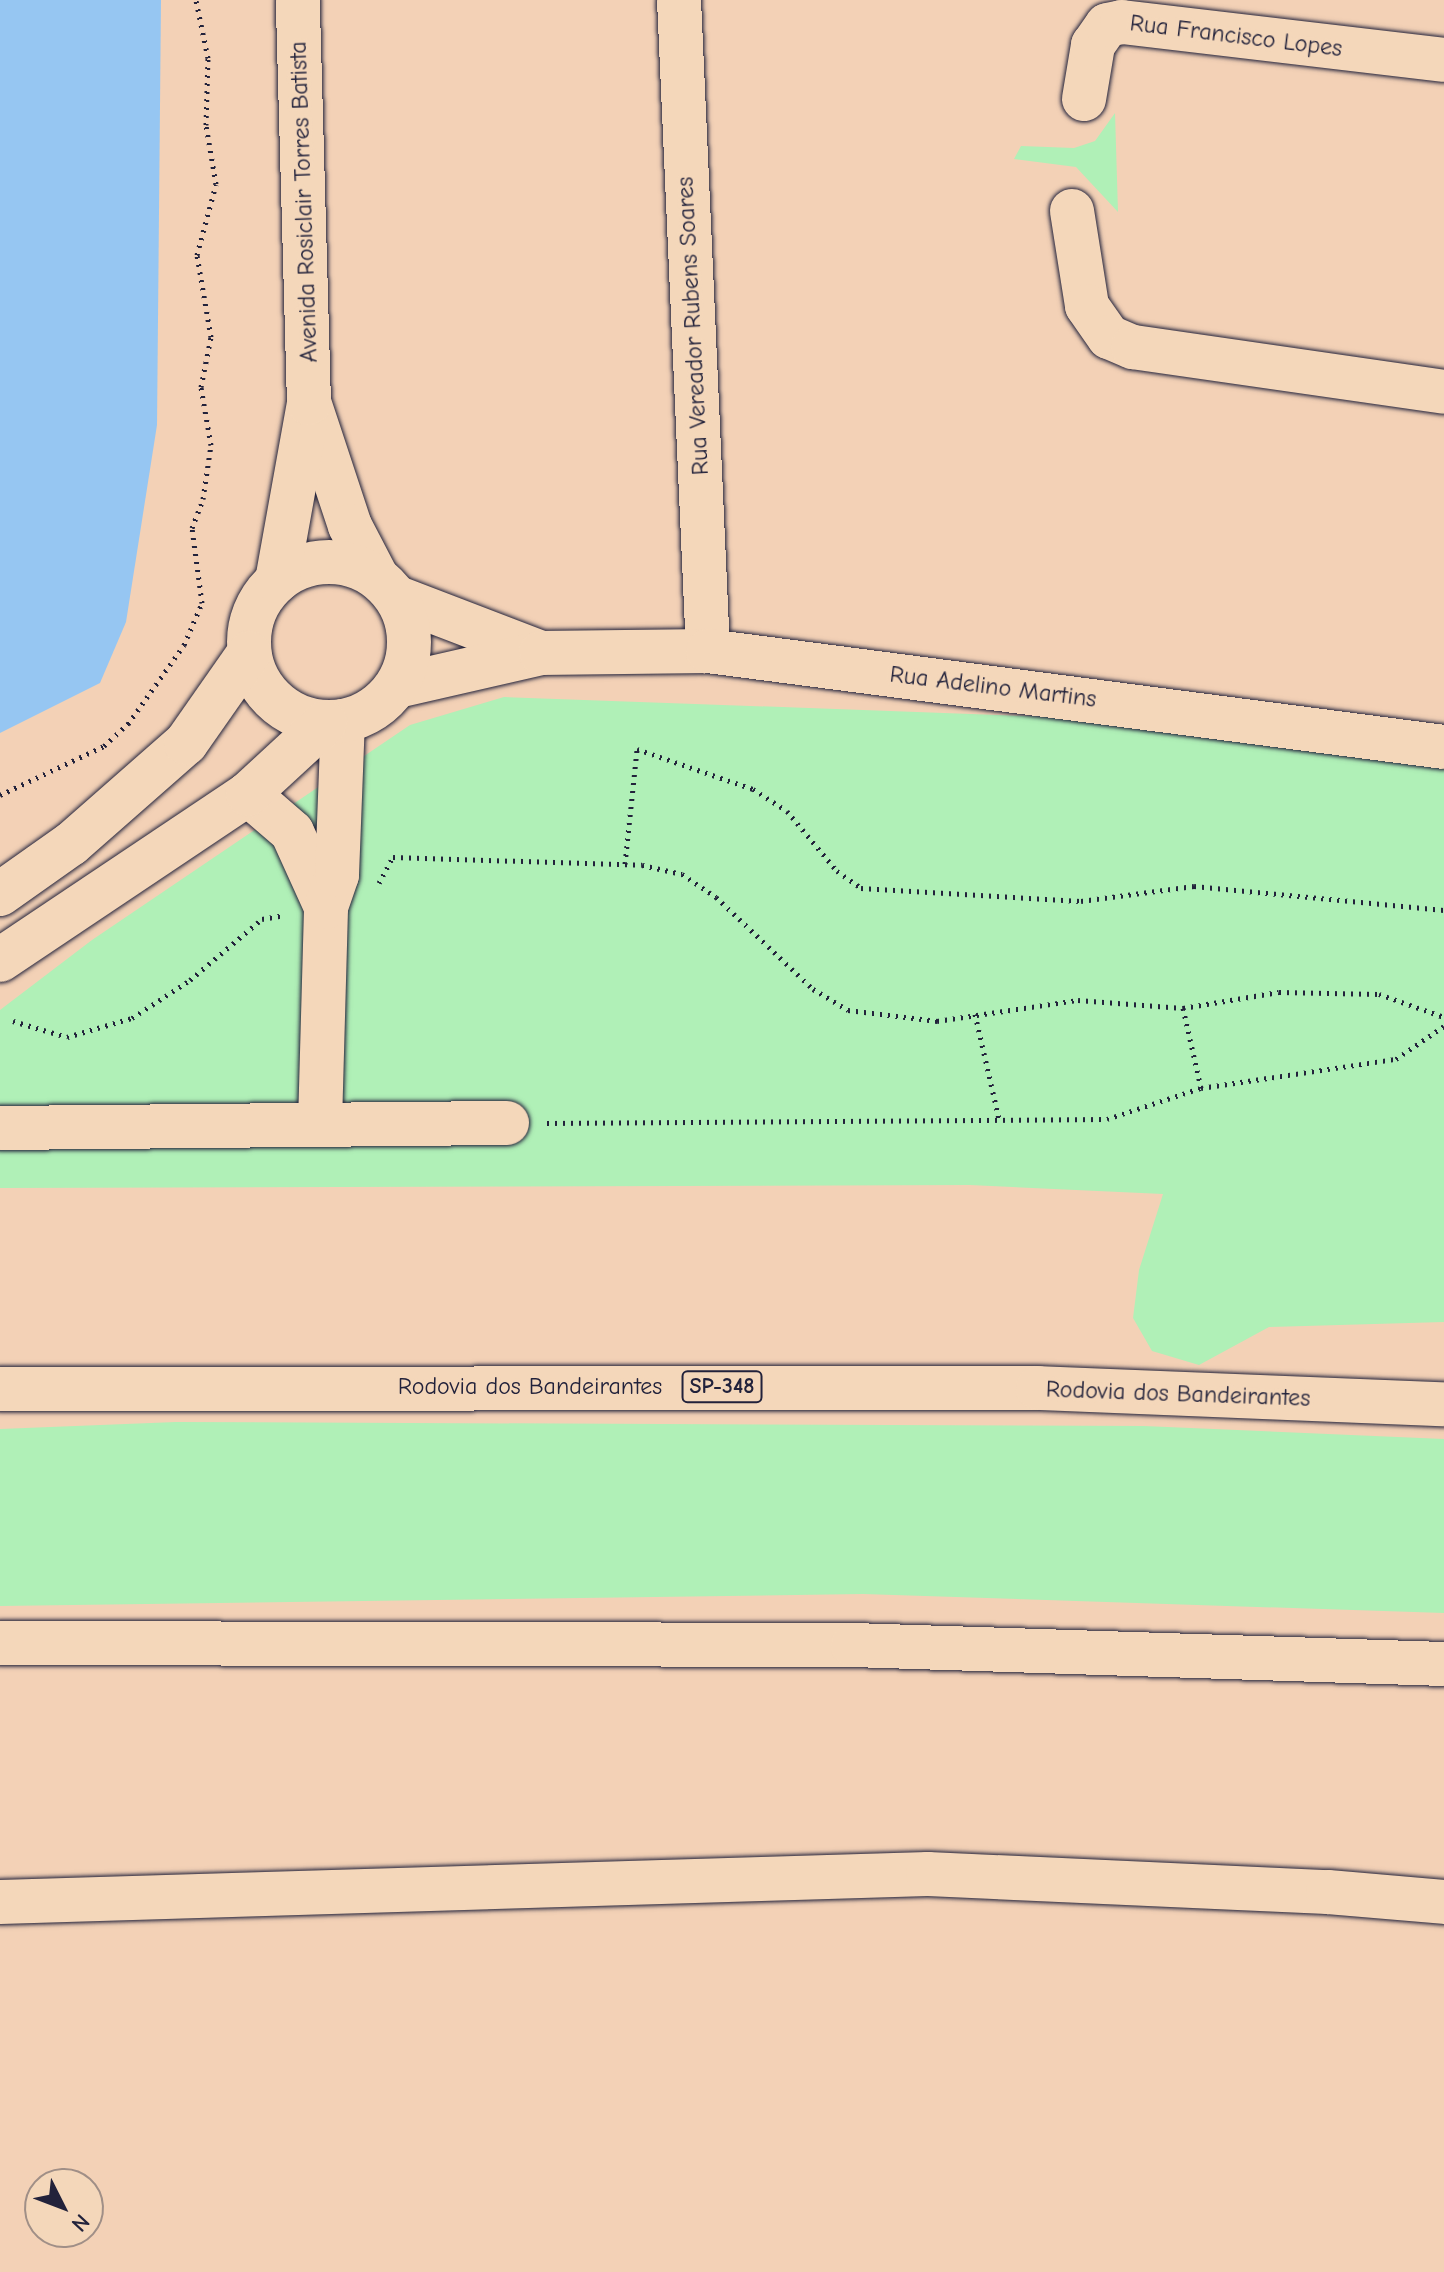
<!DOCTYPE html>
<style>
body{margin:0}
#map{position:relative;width:1444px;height:2272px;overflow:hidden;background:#f3d1b6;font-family:"Comic Neue",sans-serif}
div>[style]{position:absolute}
.green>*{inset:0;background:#b0f0b7}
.water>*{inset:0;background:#96c6f2}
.path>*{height:5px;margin-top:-2.5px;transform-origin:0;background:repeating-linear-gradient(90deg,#22223b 0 2px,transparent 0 8px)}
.roads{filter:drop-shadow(0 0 2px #22223b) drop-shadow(0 0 2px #22223b)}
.minor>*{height:44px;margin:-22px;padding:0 22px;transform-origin:22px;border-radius:22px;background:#f4d7ba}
.major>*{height:44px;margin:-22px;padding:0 22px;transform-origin:22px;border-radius:22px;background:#f4d7ba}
.major>.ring{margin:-22px;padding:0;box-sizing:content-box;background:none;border:44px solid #f4d7ba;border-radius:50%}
.highway>*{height:44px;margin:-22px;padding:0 22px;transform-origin:22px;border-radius:22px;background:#f4d7ba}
span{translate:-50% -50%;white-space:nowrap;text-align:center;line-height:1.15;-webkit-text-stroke:8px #f4d7ba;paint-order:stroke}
.shield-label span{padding:2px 6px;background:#f4d7ba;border:2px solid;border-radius:6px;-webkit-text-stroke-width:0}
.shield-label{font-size:22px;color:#22223b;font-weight:700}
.street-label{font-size:24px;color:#22223b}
.north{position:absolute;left:24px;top:2168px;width:80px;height:80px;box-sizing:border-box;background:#f4d7ba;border:2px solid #a08f87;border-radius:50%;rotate:132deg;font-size:22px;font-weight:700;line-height:32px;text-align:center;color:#22223b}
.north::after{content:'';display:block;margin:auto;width:28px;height:36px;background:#22223b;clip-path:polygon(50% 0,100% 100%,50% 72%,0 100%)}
</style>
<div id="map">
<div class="green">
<i style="clip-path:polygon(1115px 113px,1118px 212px,1076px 167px,1014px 159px,1021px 146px,1074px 148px,1095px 141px)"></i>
<i style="clip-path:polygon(504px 697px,1082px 718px,1444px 761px,1444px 1322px,1269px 1327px,1199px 1365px,1152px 1351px,1133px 1318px,1139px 1270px,1163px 1194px,970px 1185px,0 1188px,0 1010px,92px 940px,410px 725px)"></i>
<i style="clip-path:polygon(176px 1422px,1144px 1426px,1444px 1439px,1444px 1613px,863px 1594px,0 1606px,0 1429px)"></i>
</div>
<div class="water">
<i style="clip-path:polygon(0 0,161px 0,157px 425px,126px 622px,100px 683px,0 733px)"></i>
</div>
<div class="path">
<i style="left:0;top:795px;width:115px;rotate:-25.2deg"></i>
<i style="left:104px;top:746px;width:33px;rotate:-43deg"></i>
<i style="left:128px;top:724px;width:97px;rotate:-54.7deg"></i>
<i style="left:184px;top:645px;width:46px;rotate:-66.8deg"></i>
<i style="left:202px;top:603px;width:76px;rotate:-97.6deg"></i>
<i style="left:192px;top:528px;width:31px;rotate:-69deg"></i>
<i style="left:203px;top:499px;width:55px;rotate:-81.6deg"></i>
<i style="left:211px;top:445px;width:59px;rotate:-99.8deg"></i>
<i style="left:201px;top:387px;width:51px;rotate:-78.7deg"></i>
<i style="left:211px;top:337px;width:83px;rotate:-99.7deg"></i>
<i style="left:197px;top:255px;width:73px;rotate:-75deg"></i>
<i style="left:216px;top:184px;width:60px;rotate:-99.6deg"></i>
<i style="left:206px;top:125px;width:67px;rotate:-88.3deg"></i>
<i style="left:208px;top:58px;width:59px;rotate:-101.7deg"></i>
<i style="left:625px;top:864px;width:116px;rotate:-84deg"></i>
<i style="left:637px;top:749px;width:123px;rotate:19deg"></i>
<i style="left:753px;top:789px;width:40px;rotate:32.9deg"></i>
<i style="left:787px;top:811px;width:78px;rotate:50.2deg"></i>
<i style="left:837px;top:871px;width:29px;rotate:35deg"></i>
<i style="left:861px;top:888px;width:220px;rotate:3.4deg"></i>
<i style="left:1081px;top:901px;width:114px;rotate:-7.6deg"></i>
<i style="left:1194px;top:886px;width:251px;rotate:5.5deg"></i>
<i style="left:379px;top:883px;width:30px;rotate:-62deg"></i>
<i style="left:393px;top:857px;width:249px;rotate:1.8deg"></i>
<i style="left:642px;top:865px;width:41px;rotate:12.7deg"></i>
<i style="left:682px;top:874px;width:41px;rotate:34.1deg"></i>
<i style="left:716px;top:897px;width:134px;rotate:43.5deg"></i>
<i style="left:813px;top:989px;width:41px;rotate:31deg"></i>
<i style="left:848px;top:1010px;width:90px;rotate:7deg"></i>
<i style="left:937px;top:1021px;width:143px;rotate:-8.5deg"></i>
<i style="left:1078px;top:1000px;width:105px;rotate:4.4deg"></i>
<i style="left:1183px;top:1008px;width:97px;rotate:-9.5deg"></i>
<i style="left:1279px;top:992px;width:100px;rotate:1.1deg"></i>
<i style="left:1379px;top:994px;width:69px;rotate:19.5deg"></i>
<i style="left:1183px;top:1008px;width:82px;rotate:77.3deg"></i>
<i style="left:975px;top:1014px;width:108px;rotate:77.1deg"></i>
<i style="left:13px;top:1021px;width:56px;rotate:16.5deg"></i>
<i style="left:67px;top:1037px;width:68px;rotate:-16.3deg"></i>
<i style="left:132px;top:1018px;width:69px;rotate:-33.2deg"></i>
<i style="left:190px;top:980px;width:94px;rotate:-40.3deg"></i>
<i style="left:262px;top:919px;width:22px;rotate:-10deg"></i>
<i style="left:547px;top:1123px;width:560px;rotate:-0.41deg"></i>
<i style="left:1107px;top:1119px;width:99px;rotate:-18.3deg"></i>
<i style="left:1201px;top:1088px;width:197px;rotate:-8.5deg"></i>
<i style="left:1396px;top:1059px;width:58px;rotate:-34.5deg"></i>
</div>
<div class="roads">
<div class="minor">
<i style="left:679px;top:0;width:652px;rotate:87.45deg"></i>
<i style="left:1084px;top:99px;width:55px;rotate:-80.5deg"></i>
<i style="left:1093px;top:45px;width:24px;rotate:-55deg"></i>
<i style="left:1107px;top:25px;width:15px;rotate:-11deg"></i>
<i style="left:1122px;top:22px;width:324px;rotate:6.7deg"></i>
<i style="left:1072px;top:211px;width:96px;rotate:81deg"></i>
<i style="left:1087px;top:306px;width:38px;rotate:55deg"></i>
<i style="left:1109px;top:337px;width:26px;rotate:23deg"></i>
<i style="left:1133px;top:347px;width:314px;rotate:8.2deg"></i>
<i style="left:398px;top:598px;width:153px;rotate:21deg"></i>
<i style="left:397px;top:686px;width:148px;rotate:-12.9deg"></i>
<i style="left:541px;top:653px;width:167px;rotate:-0.7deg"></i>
<i style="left:708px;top:651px;width:742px;rotate:7.43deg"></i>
<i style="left:248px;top:794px;width:58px;rotate:40.8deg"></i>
<i style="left:292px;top:832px;width:82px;rotate:65.6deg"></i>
<i style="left:320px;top:1124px;width:217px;rotate:-88.4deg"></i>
<i style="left:326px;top:907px;width:34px;rotate:-71deg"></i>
<i style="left:337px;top:875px;width:154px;rotate:-87.8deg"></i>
<i style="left:0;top:1128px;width:507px;rotate:-0.57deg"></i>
<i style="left:0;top:1902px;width:928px;rotate:-1.73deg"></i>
<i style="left:928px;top:1874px;width:400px;rotate:2.6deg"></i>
<i style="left:1328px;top:1892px;width:116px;rotate:4.9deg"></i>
</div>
<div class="major">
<i style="left:310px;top:405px;width:127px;rotate:71.7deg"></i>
<i style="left:350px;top:526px;width:56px;rotate:62.5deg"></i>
<i class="ring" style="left:249px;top:562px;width:116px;height:116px"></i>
<i style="left:277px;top:581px;width:181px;rotate:-79.8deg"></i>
<i style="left:309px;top:403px;width:403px;rotate:-91.6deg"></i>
<i style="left:0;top:894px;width:87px;rotate:-35.2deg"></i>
<i style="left:71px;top:844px;width:153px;rotate:-41.3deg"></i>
<i style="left:186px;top:743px;width:110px;rotate:-55deg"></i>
<i style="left:0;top:960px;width:298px;rotate:-33.8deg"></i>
<i style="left:248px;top:794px;width:105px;rotate:-42.7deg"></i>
</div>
<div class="highway">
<i style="left:0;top:1389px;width:1038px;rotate:-0.06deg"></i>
<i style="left:1038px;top:1388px;width:406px;rotate:2.3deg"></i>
<i style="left:0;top:1643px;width:853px;rotate:0.13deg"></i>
<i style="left:853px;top:1645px;width:591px;rotate:1.84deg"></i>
</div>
</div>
<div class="shield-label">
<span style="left:722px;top:1387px">SP-348</span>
</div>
<div class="street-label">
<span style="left:1236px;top:36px;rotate:7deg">Rua Francisco Lopes</span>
<span style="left:304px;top:202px;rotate:-92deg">Avenida Rosiclair Torres Batista</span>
<span style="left:693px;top:326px;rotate:-93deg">Rua Vereador Rubens Soares</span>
<span style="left:993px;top:687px;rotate:7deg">Rua Adelino Martins</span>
<span style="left:530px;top:1387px">Rodovia dos Bandeirantes</span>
<span style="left:1178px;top:1394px;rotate:2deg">Rodovia dos Bandeirantes</span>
</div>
<div class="north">N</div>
</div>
